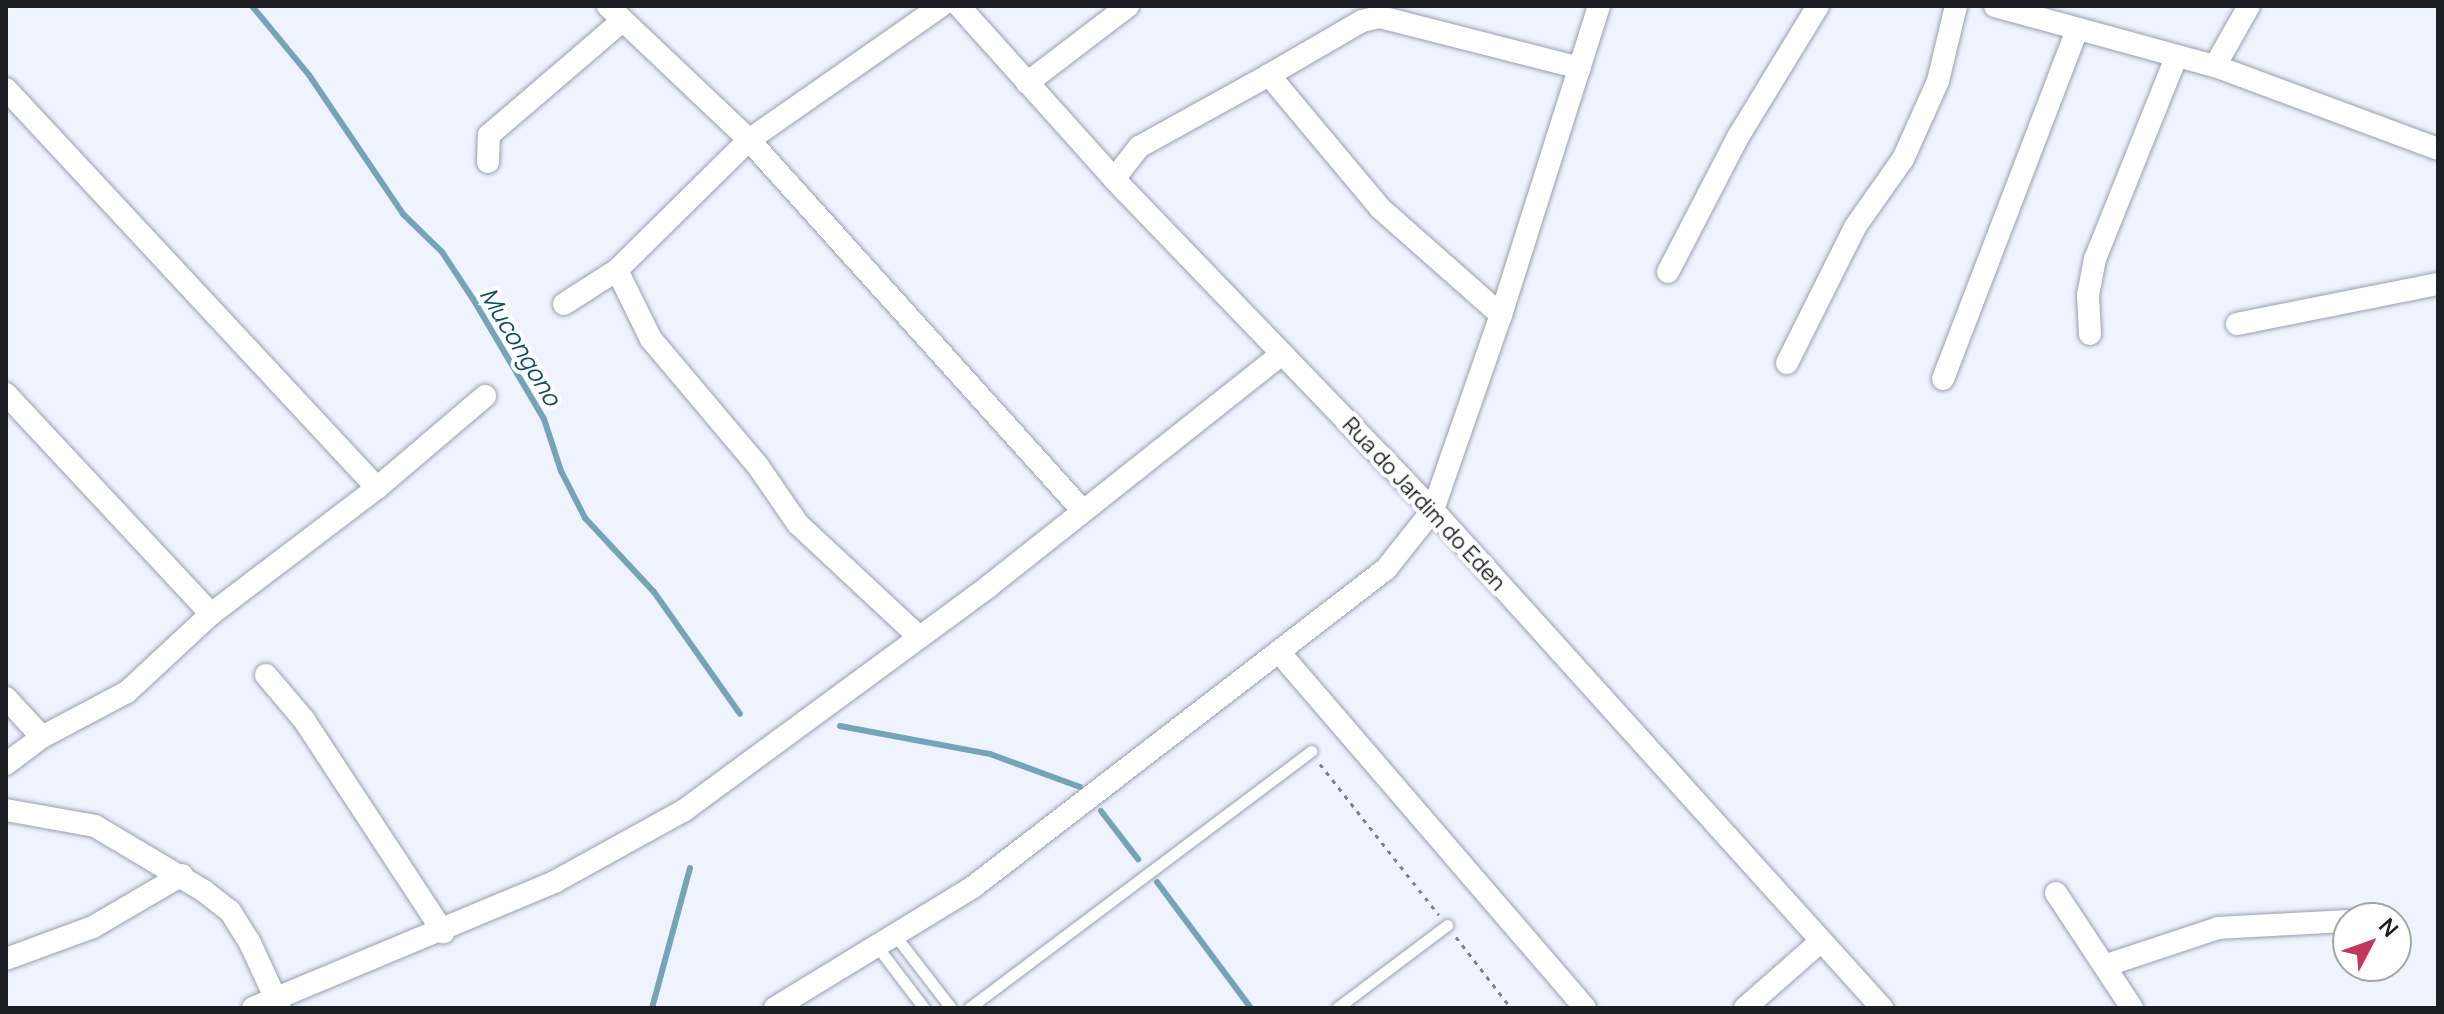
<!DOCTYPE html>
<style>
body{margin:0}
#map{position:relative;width:2444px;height:1014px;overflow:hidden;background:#eff3fe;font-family:Manrope,sans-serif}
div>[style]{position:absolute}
.stream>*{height:6px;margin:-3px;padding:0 3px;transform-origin:3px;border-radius:3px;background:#75a4b9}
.path>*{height:3px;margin-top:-1.5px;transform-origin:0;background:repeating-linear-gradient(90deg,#7e8189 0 4px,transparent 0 10px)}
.roads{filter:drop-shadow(0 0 2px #989faf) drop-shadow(0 0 2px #989faf)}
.service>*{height:11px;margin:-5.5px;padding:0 5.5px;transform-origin:5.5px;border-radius:5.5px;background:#fff}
.minor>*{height:22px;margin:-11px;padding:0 11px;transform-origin:11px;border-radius:11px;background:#fff}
span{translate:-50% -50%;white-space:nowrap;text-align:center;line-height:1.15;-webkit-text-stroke:8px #fff;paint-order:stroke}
.street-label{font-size:22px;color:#1c1e24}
.water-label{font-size:24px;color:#0f4f65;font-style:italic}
.frame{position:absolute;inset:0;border:8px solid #1c1e24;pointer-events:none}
.north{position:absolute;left:2332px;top:902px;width:80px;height:80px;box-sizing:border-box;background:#fff;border:2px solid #a4a5a7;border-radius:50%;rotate:49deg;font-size:22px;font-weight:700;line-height:32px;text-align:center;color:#1c1e24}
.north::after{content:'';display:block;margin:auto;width:28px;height:36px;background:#c4355b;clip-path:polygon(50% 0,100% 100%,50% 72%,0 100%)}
</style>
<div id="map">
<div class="stream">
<i style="left:252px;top:6px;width:89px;rotate:50.4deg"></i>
<i style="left:309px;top:75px;width:168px;rotate:55.9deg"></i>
<i style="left:403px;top:214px;width:54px;rotate:44.3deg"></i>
<i style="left:442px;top:252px;width:56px;rotate:56.6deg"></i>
<i style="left:473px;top:299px;width:139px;rotate:59.4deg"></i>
<i style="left:544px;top:419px;width:55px;rotate:71.9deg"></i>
<i style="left:561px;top:471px;width:53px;rotate:62.9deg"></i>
<i style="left:585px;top:518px;width:101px;rotate:47deg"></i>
<i style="left:654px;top:592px;width:149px;rotate:54.8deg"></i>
<i style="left:840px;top:726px;width:153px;rotate:10.6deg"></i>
<i style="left:990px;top:754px;width:96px;rotate:20.1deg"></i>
<i style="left:1101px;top:811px;width:61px;rotate:52.4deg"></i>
<i style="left:1157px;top:882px;width:157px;rotate:53.3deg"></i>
<i style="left:652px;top:1008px;width:145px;rotate:-74.8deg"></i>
</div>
<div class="path">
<i style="left:1320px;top:764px;width:192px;rotate:51.8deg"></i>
<i style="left:1456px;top:937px;width:90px;rotate:52.2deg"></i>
</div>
<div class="roads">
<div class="service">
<i style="left:894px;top:934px;width:93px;rotate:52.4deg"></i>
<i style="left:876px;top:945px;width:79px;rotate:52.7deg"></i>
<i style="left:969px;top:1008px;width:428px;rotate:-36.9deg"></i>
<i style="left:1337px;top:1008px;width:138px;rotate:-37deg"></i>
</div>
<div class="minor">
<i style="left:608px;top:6px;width:195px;rotate:43.5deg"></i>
<i style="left:749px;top:140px;width:496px;rotate:48deg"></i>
<i style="left:959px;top:6px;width:232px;rotate:48.1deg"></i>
<i style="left:1114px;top:179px;width:460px;rotate:46.1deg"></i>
<i style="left:1433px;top:510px;width:671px;rotate:47.96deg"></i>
<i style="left:1995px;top:6px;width:228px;rotate:15.3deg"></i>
<i style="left:2215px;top:66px;width:238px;rotate:20.4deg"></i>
<i style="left:2215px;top:66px;width:69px;rotate:-60.5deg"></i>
<i style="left:1027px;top:83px;width:127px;rotate:-37.3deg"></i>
<i style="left:6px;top:89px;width:545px;rotate:47.08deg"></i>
<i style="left:488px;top:162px;width:27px;rotate:-88deg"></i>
<i style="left:489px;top:135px;width:175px;rotate:-40.6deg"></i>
<i style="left:1114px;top:179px;width:41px;rotate:-52deg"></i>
<i style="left:1139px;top:147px;width:149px;rotate:-29deg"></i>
<i style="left:617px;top:270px;width:77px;rotate:63.8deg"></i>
<i style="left:651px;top:339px;width:166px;rotate:49.9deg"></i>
<i style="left:758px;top:466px;width:70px;rotate:55.4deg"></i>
<i style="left:798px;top:524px;width:166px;rotate:43deg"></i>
<i style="left:1668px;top:272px;width:152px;rotate:-62.6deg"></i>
<i style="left:1738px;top:137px;width:153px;rotate:-58.6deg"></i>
<i style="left:564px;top:304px;width:63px;rotate:-32.7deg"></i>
<i style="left:617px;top:270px;width:185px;rotate:-44.6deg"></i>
<i style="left:749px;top:140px;width:234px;rotate:-34.9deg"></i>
<i style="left:1501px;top:315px;width:160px;rotate:-138.5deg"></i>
<i style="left:1381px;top:209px;width:175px;rotate:-129.9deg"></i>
<i style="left:1269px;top:75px;width:108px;rotate:-30.1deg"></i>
<i style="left:1362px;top:21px;width:18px;rotate:-13deg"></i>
<i style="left:1380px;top:17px;width:206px;rotate:14.3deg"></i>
<i style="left:2237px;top:324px;width:205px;rotate:-11.3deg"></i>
<i style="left:2090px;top:334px;width:39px;rotate:-93deg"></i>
<i style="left:2088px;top:295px;width:37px;rotate:-79deg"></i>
<i style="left:2095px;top:259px;width:217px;rotate:-68.1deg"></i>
<i style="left:1787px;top:363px;width:152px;rotate:-63.4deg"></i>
<i style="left:1855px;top:227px;width:83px;rotate:-54.8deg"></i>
<i style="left:1903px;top:159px;width:85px;rotate:-65.8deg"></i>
<i style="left:1938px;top:81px;width:77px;rotate:-76.5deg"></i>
<i style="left:1943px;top:379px;width:372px;rotate:-69deg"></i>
<i style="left:6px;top:394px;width:301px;rotate:47deg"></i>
<i style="left:1279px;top:652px;width:469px;rotate:49.3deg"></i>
<i style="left:266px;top:675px;width:59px;rotate:49.8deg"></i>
<i style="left:304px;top:720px;width:254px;rotate:56.7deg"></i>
<i style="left:6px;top:698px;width:53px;rotate:47.3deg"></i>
<i style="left:6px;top:764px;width:45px;rotate:-36.9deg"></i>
<i style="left:42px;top:737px;width:96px;rotate:-27.9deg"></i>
<i style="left:127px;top:692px;width:115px;rotate:-42.9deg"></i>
<i style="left:211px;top:614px;width:208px;rotate:-37.2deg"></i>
<i style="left:377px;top:488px;width:142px;rotate:-40.4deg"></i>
<i style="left:6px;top:810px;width:90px;rotate:10.2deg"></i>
<i style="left:95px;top:826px;width:127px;rotate:30.8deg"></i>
<i style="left:204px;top:891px;width:33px;rotate:38deg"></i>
<i style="left:230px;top:911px;width:36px;rotate:58deg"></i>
<i style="left:249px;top:941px;width:74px;rotate:65.2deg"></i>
<i style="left:2056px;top:893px;width:138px;rotate:56.5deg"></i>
<i style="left:6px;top:959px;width:93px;rotate:-20.2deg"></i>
<i style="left:93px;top:927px;width:103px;rotate:-30.3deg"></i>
<i style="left:2107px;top:965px;width:117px;rotate:-18.4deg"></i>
<i style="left:2218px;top:928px;width:130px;rotate:-3.1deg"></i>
<i style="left:253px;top:1008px;width:329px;rotate:-22.7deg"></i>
<i style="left:556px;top:881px;width:145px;rotate:-28.9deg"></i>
<i style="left:683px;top:811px;width:380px;rotate:-36.3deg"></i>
<i style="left:989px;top:586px;width:374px;rotate:-38.4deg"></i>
<i style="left:775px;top:1008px;width:232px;rotate:-31.4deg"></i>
<i style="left:973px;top:887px;width:521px;rotate:-37.6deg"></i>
<i style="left:1386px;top:569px;width:75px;rotate:-51.5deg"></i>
<i style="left:1433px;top:510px;width:207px;rotate:-70.8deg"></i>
<i style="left:1501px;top:315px;width:324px;rotate:-72.4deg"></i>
<i style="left:1745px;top:1008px;width:101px;rotate:-41.4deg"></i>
</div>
</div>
<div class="street-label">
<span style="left:1424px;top:504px;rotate:47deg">Rua do Jardim do Eden</span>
</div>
<div class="water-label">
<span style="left:521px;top:346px;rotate:59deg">Mucongono</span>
</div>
<div class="frame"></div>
<div class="north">N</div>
</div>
